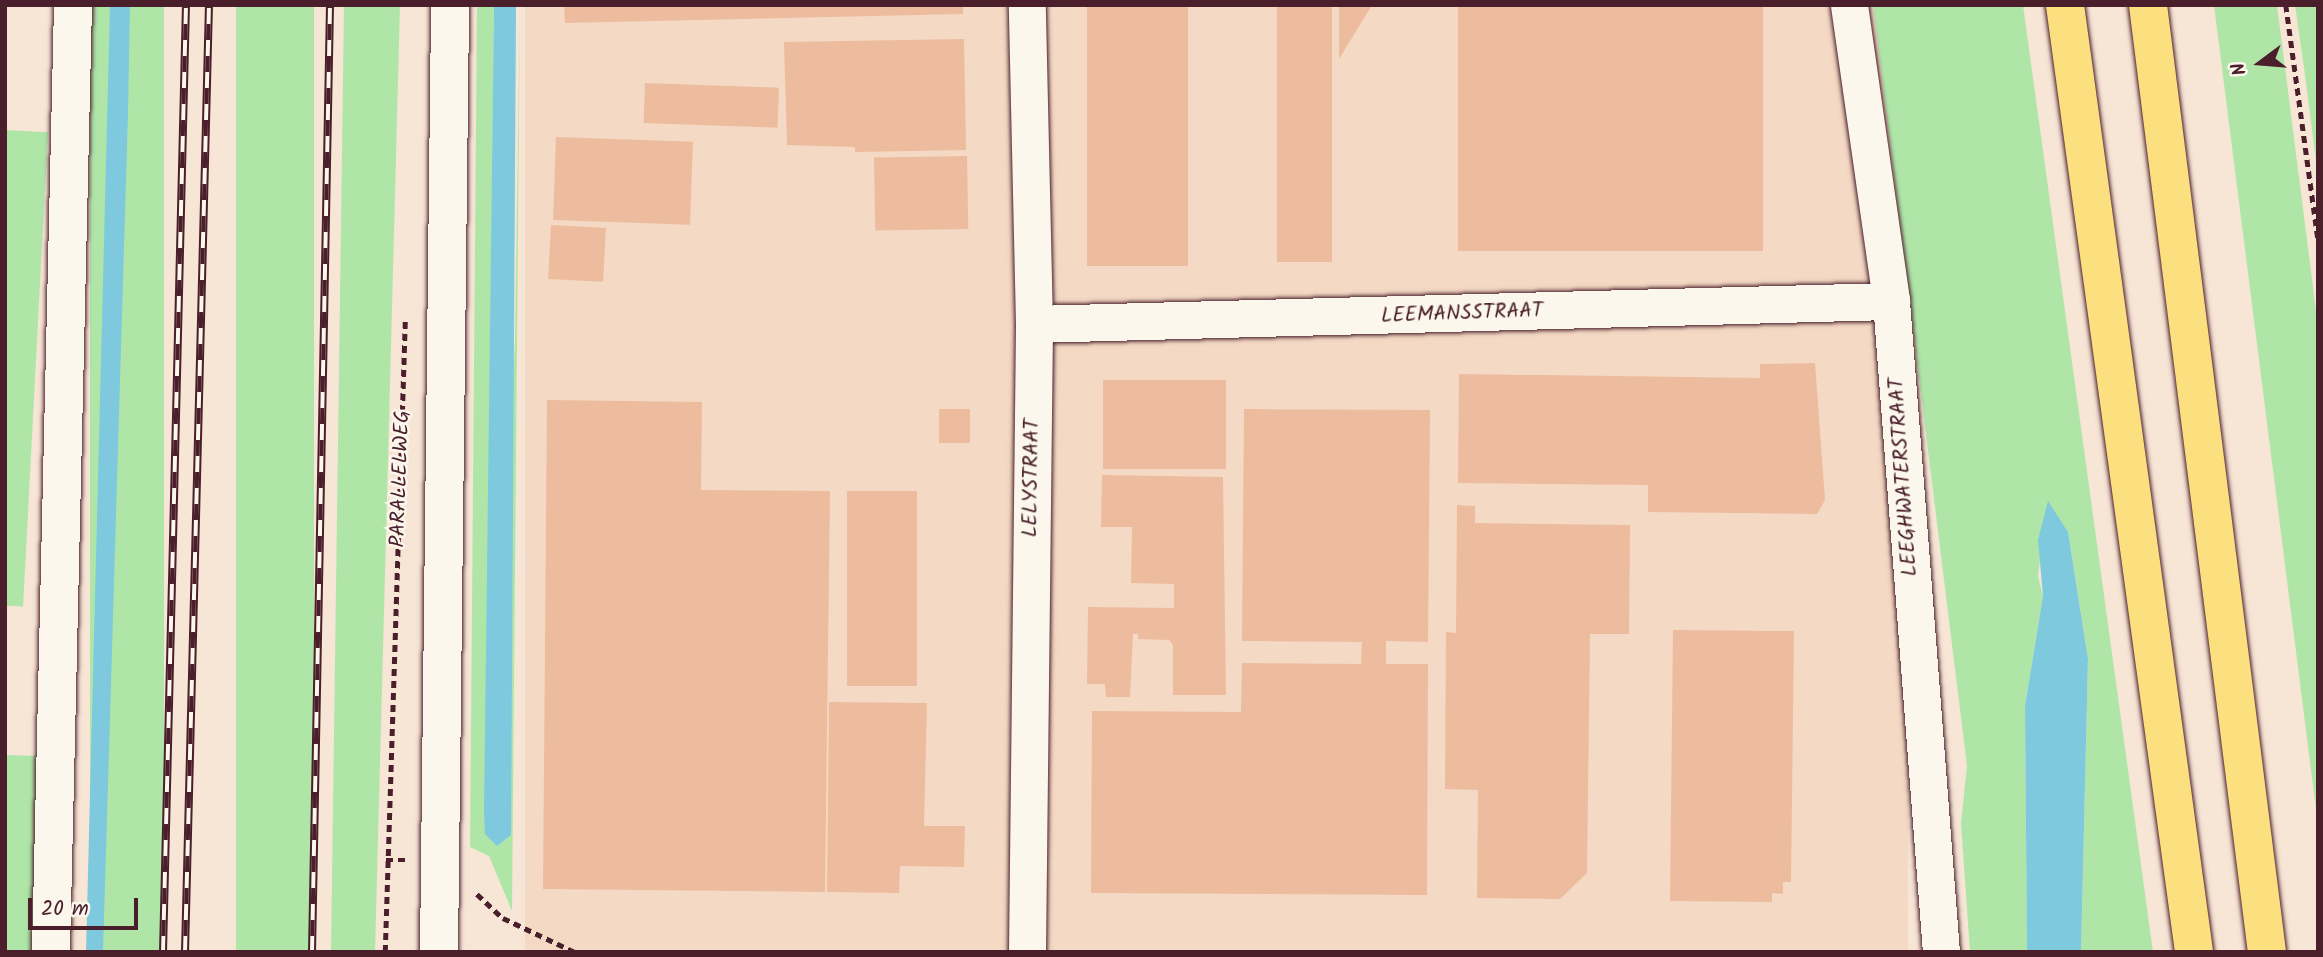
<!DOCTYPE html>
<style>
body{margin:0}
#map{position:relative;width:2323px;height:957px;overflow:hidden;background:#f7e5d5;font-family:Kalam,sans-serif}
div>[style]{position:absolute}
.built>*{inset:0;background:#f4d9c4;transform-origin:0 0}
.green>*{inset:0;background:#afe6a8;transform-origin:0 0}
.water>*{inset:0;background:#7ec9dd}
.building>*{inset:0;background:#edbc9e;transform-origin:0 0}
.path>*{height:4.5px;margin-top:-2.25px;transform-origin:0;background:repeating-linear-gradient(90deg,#4a1f2b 0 7px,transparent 0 12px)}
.roads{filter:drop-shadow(0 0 2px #4a1f2b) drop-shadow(0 0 2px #4a1f2b)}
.minor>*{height:37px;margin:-18.5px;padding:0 18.5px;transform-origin:18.5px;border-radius:18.5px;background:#fbf7ec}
.tertiary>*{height:38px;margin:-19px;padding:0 19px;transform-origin:19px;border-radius:19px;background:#fbf7ec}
.secondary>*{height:38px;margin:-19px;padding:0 19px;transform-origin:19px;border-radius:19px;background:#fbf7ec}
.motorway>*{height:38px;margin:-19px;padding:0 19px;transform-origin:19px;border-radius:19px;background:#fce080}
.rail>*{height:8px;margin-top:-4px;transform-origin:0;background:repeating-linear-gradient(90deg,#fbf7ec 0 16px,#4a1f2b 0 32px);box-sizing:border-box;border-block:2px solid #4a1f2b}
span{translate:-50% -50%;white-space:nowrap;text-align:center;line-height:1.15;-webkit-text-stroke:5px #fbf7ec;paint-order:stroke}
.street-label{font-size:21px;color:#4a1f2b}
.frame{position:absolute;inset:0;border:7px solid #4a1f2b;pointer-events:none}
.north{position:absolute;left:2225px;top:28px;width:70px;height:70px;-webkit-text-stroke:5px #fbf7ec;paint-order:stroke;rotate:254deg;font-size:19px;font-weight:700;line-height:28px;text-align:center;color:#4a1f2b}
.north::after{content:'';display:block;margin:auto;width:24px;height:32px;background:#4a1f2b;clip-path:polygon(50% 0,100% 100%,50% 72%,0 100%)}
.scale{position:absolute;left:28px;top:898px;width:110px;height:32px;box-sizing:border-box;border:4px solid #4a1f2b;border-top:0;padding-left:9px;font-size:21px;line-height:24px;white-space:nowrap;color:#4a1f2b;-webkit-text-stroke:5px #fbf7ec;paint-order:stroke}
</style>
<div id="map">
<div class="built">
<i style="left:525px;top:5px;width:1383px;height:947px"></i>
</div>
<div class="green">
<i style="left:90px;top:5px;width:74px;height:947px"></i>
<i style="left:236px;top:5px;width:78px;height:947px"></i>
<i style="clip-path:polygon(344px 5px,400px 5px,375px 952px,331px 952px)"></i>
<i style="clip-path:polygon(477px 5px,494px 5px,485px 834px,515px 342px,520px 5px,512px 911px,489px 856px,470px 847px)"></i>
<i style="clip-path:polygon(1873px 5px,2023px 5px,2153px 952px,2081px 952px,2088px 659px,2068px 532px,2048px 502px,2038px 576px,2043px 596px,2025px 706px,2027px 952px,1970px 952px,1961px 823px,1967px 766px)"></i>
<i style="clip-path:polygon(2214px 5px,2277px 5px,2313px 287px,2318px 328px,2318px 825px)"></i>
<i style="clip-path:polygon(2295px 5px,2318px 5px,2318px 177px,2305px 75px)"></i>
<i style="left:5px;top:130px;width:43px;height:475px;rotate:3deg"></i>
<i style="clip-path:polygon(5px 755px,39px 756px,33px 952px,5px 952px)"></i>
</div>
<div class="water">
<i style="clip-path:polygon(110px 5px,130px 5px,128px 113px,103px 952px,86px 952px)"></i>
<i style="clip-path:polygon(494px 5px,516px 5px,511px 835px,497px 846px,485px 834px,484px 813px)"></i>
<i style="clip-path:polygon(2048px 501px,2068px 532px,2088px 659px,2081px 952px,2027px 952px,2025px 706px,2043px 596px,2038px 540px)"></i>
</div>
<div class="building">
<i style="clip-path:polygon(564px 5px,963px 5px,963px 14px,565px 23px)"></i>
<i style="left:1087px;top:5px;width:101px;height:261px"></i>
<i style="left:1277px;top:5px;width:55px;height:257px"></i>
<i style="clip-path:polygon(1339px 5px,1372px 5px,1339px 59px)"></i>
<i style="left:1458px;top:5px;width:305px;height:246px"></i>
<i style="clip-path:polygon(964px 39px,966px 150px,855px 152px,855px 147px,787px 145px,784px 42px)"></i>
<i style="left:645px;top:83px;width:134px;height:40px;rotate:2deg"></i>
<i style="left:556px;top:137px;width:137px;height:83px;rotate:2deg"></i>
<i style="left:967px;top:156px;width:73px;height:93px;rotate:89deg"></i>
<i style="left:551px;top:225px;width:55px;height:54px;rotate:3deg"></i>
<i style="clip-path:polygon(1815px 363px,1825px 500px,1817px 514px,1648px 512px,1648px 485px,1458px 483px,1459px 374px,1760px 378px,1760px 364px)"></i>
<i style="left:1103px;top:380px;width:123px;height:89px"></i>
<i style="clip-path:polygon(547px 400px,702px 402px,701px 490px,830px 491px,825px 892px,543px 889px)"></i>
<i style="left:939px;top:409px;width:31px;height:34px"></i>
<i style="clip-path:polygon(1244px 409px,1430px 410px,1428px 642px,1386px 641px,1386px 664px,1428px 664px,1427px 895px,1091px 893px,1092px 711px,1241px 712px,1242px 663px,1361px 664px,1362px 642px,1242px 641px)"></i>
<i style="clip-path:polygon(1102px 475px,1223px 477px,1226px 695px,1173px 695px,1173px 645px,1169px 640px,1138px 639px,1138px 634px,1133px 634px,1130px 697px,1106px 697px,1105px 684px,1087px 684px,1088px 607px,1174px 608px,1174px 584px,1131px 583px,1132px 527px,1101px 527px)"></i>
<i style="left:847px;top:491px;width:70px;height:195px"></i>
<i style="clip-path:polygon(1457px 505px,1475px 506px,1475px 523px,1630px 525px,1629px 634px,1590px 634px,1587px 873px,1560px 899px,1477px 898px,1478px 790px,1445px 789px,1446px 632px,1456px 633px)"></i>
<i style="clip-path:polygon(1673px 630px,1794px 631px,1791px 882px,1783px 882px,1783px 894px,1772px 893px,1772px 902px,1670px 901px)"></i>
<i style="clip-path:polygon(829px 702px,927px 703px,924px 826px,965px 826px,964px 867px,900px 866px,899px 893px,827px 892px)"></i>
</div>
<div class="path">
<i style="left:2286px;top:5px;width:235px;rotate:82.2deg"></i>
<i style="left:386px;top:860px;width:19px"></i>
<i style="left:477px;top:894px;width:35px;rotate:43deg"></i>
<i style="left:503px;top:918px;width:80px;rotate:25.3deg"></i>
<i style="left:385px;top:952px;width:631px;rotate:-88.18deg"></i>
</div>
<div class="roads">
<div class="minor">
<i style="left:1849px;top:5px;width:299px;rotate:81.9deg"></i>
<i style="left:1891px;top:301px;width:653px;rotate:85.61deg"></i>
<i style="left:1034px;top:324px;width:857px;rotate:-1.54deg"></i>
<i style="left:1027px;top:952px;width:628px;rotate:-89.36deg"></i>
<i style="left:1034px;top:324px;width:319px;rotate:-91.3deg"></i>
</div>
<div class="tertiary">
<i style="left:51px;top:952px;width:947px;rotate:-88.67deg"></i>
</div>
<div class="secondary">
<i style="left:439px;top:952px;width:947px;rotate:-89.33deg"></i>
</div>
<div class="motorway">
<i style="left:2065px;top:5px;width:956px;rotate:82.24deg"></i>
<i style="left:2148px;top:5px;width:954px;rotate:82.84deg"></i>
</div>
</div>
<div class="rail">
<i style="left:163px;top:952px;width:947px;rotate:-88.61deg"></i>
<i style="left:185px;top:952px;width:947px;rotate:-88.55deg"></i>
<i style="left:312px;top:952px;width:947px;rotate:-88.91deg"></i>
</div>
<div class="street-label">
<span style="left:1462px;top:314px;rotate:-2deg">LEEMANSSTRAAT</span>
<span style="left:1904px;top:477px;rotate:-94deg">LEEGHWATERSTRAAT</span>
<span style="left:1032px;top:478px;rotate:-89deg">LELYSTRAAT</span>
<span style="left:401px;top:479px;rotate:-88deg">PARALLELWEG</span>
</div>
<div class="frame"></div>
<div class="north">N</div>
<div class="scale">20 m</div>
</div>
